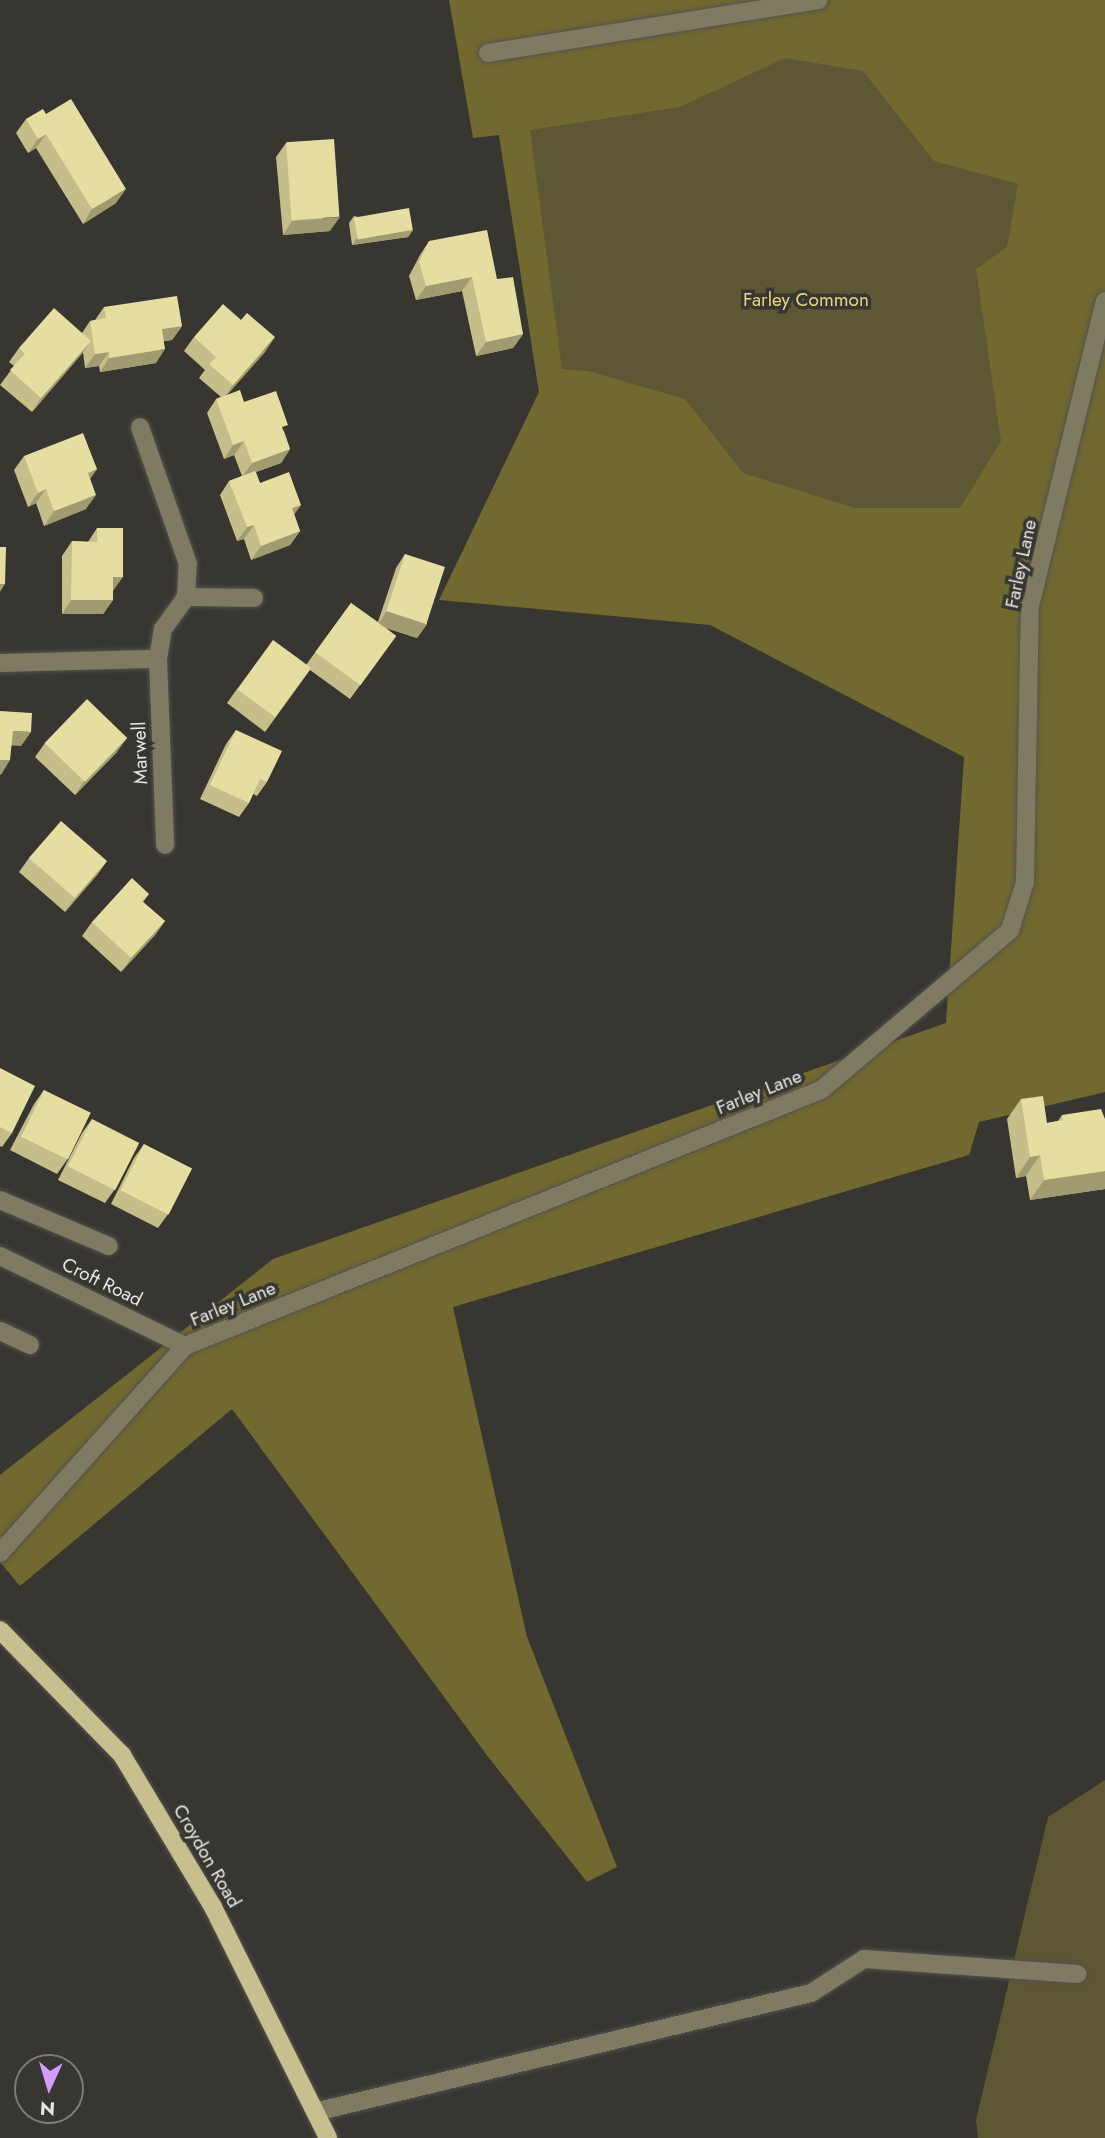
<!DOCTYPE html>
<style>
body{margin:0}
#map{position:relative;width:1105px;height:2138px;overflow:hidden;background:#373631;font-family:Jost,sans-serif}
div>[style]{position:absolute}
.green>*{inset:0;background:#5d5734}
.forest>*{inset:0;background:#726930}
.roads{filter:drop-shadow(0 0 2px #53524d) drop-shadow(0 0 2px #53524d)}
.minor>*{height:18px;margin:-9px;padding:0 9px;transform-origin:9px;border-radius:9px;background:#7f7b63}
.major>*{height:18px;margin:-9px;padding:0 9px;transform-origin:9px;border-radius:9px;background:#c7c08e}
.wall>*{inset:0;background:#c6be8a}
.shaded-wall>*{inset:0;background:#a19b71}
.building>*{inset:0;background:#e6dda1;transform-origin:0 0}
span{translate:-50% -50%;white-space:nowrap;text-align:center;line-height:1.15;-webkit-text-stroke:7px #373631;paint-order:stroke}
.park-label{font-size:19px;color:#e3d680}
.street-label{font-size:19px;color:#e6e6e2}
.north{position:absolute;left:14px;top:2054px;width:70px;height:70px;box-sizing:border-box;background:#373631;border:2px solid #7d7c78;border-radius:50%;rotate:184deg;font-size:19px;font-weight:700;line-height:28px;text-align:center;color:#e6e6e2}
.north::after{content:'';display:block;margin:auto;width:24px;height:32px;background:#d59cfb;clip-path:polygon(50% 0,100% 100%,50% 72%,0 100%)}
</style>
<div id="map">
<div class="green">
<i style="clip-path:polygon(1105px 0,1019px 603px,468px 540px,539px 392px,499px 134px,494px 68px)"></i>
<i style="clip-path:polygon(1105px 1780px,1105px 2138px,978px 2138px,976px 2120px,1048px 1817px)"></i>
</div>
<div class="forest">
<i style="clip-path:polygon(evenodd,449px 0,1105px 0,1105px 1092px,979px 1122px,969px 1155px,453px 1307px,527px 1637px,617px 1867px,587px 1882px,489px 1758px,232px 1409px,20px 1586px,0 1562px,0 1475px,273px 1259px,946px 1023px,964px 757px,710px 625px,439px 600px,539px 392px,499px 135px,473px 138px,449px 0,785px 58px,863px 71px,934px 161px,1018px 184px,1007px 247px,976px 269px,1001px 441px,960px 508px,855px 508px,743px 473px,685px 399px,588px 371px,562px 369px,530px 130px,680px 107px,785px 58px)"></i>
</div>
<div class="roads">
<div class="minor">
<i style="left:488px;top:53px;width:335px;rotate:-9.1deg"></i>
<i style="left:186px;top:597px;width:68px;rotate:0.8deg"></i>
<i style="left:158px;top:659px;width:186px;rotate:87.8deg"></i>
<i style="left:0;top:663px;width:158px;rotate:-1.5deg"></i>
<i style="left:158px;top:659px;width:30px;rotate:-81deg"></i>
<i style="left:163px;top:629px;width:39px;rotate:-54deg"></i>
<i style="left:186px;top:597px;width:33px;rotate:-87deg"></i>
<i style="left:188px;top:564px;width:145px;rotate:-109.3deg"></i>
<i style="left:0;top:1200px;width:118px;rotate:22.9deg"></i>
<i style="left:0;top:1256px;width:206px;rotate:25.9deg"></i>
<i style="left:0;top:1331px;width:33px;rotate:25deg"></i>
<i style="left:0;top:1553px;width:278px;rotate:-48.2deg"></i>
<i style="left:185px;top:1346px;width:686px;rotate:-21.93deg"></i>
<i style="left:821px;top:1090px;width:248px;rotate:-40.2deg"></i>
<i style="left:1010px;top:930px;width:50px;rotate:-72.6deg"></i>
<i style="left:1025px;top:882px;width:276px;rotate:-89deg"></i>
<i style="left:1030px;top:606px;width:314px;rotate:-76.2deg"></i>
<i style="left:315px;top:2112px;width:510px;rotate:-13.49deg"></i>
<i style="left:811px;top:1993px;width:63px;rotate:-32.7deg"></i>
<i style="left:864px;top:1959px;width:214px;rotate:4deg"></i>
</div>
<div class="major">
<i style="left:0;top:1630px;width:175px;rotate:45.7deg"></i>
<i style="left:122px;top:1755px;width:177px;rotate:59.1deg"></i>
<i style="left:213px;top:1907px;width:258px;rotate:63.5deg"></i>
</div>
</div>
<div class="wall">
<i style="clip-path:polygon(46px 114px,116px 203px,83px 224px,36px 148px,28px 153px,16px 133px,26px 119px)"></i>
<i style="clip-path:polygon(286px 143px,330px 231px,283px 235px,276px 157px)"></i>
<i style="clip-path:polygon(354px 216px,413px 230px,408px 237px,352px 245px,349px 223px)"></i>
<i style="clip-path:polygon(429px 241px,497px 279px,523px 334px,513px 348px,476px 356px,462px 291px,416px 300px,409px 276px,420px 255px)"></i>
<i style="clip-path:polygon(104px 307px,182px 326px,172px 340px,164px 341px,156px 363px,100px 372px,99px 366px,85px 368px,83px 352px,32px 412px,0 385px,14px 366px,9px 362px,19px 348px,82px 333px,90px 321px,95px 320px)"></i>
<i style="clip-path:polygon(194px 337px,265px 352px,226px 396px,244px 402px,284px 431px,290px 449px,281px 463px,256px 472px,260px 483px,301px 505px,294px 514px,300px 531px,290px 545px,251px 560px,244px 539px,237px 541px,220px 495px,229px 481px,242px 476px,234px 455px,224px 459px,207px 413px,216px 399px,221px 397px,199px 378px,205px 370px,184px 351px)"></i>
<i style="clip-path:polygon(24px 456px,97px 469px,90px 479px,86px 509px,44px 526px,36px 503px,28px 507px,14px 470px)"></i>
<i style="clip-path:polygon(97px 528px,113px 591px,113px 600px,103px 614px,62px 614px,62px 556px,72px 541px,88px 542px)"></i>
<i style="clip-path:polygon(405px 554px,427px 624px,417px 638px,386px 628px,396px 636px,350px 699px,310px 670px,265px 732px,227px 703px,237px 689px,306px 665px,351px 603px,378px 622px,396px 568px)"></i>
<i style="clip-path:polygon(236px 730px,267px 782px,257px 796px,253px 794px,249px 803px,239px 817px,200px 799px,226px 744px)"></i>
<i style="clip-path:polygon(45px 743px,117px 752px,75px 795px,35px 757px)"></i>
<i style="clip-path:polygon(29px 858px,107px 861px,97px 875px,65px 912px,19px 872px)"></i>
<i style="clip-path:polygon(149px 894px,143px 902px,165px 921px,155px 935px,121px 972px,82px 936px,92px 922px)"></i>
<i style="clip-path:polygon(0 1068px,12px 1133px,2px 1147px,0 1146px)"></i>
<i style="clip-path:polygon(44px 1090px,67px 1160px,57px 1174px,10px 1150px,34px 1104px)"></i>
<i style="clip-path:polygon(1021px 1099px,1047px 1123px,1058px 1121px,1062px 1115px,1105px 1119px,1105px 1189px,1030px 1200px,1026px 1176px,1016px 1178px,1007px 1119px)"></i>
<i style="clip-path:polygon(92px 1119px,115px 1189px,105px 1203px,58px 1180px,82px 1133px)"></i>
<i style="clip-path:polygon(144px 1144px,168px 1214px,158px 1228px,111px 1204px,134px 1158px)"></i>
</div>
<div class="shaded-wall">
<i style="clip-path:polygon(46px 134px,36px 148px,28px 153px,38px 139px)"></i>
<i style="clip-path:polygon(126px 189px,116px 203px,83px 224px,92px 209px)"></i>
<i style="clip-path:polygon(340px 217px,330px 231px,283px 235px,292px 221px)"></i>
<i style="clip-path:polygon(413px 230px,408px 237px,352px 245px,357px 238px)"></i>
<i style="clip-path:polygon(472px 277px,462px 291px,416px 300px,426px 286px)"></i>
<i style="clip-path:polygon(182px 326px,172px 340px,152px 343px,162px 329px)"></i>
<i style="clip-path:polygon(523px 334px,513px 348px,476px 356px,486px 342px)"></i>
<i style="clip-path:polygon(275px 337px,265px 352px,223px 399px,233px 385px)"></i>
<i style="clip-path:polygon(91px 341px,81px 355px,32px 412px,41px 398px)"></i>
<i style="clip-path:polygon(165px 349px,156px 363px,100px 372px,109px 358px)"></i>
<i style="clip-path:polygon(109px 352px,99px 366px,85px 368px,95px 354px)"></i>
<i style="clip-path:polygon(244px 441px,234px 455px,224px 459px,233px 445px)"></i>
<i style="clip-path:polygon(290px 449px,281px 463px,242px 477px,252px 463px)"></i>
<i style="clip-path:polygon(97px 469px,87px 483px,88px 473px)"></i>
<i style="clip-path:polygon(46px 489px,36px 503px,28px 507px,38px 493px)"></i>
<i style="clip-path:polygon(96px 495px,86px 509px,44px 526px,54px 511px)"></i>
<i style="clip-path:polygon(301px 505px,291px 519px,292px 508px)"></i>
<i style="clip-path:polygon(254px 525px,244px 539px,237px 541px,247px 527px)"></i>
<i style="clip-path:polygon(300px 531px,290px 545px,251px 560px,261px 546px)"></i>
<i style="clip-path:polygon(113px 577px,123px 577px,113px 591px)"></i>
<i style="clip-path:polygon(0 584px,5px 584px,0 592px)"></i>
<i style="clip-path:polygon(71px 600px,113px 600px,103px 614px,62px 614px)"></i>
<i style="clip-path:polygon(387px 611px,427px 624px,417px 638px,377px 625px)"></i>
<i style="clip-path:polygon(13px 731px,31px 732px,21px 746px,3px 745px)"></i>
<i style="clip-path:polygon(127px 738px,117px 752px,75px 795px,84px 781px)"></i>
<i style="clip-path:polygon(0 760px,10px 760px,1px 775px,0 774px)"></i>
<i style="clip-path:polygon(107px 861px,97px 875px,65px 912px,75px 898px)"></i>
<i style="clip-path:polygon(165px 921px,155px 935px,121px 972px,131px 958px)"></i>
<i style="clip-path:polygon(1040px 1155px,1026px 1176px,1016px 1178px,1030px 1157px)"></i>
<i style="clip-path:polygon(1105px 1171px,1105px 1189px,1030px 1200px,1044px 1180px)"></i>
</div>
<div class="building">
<i style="clip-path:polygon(71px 99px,126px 189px,92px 209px,46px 134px,38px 139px,26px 119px,43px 109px,46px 114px)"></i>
<i style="left:334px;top:139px;width:78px;height:48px;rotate:86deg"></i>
<i style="left:409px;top:208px;width:22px;height:56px;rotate:80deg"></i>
<i style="clip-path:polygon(487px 230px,497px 279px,513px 277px,523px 334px,486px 342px,472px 277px,426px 286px,419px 262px,429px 241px)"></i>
<i style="clip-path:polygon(177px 296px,182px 326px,162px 329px,165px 349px,109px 358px,109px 352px,95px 354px,90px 321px,106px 318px,104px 307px)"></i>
<i style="clip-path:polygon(223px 304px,241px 320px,247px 313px,275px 337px,233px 385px,209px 364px,216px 357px,194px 337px)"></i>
<i style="clip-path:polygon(54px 308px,91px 341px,41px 398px,10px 370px,25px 354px,19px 348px)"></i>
<i style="clip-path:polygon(240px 390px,244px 402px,276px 391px,288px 425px,282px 427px,290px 449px,252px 463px,244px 441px,233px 445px,216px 399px)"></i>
<i style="clip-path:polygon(83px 433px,97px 469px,88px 473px,96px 495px,54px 511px,46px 489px,38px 493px,24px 456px)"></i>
<i style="clip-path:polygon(255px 471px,260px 483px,289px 472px,301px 505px,292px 508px,300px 531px,261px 546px,254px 525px,247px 527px,229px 481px)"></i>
<i style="clip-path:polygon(97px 528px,123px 528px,123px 577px,113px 577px,113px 600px,71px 600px,72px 541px,97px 542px)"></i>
<i style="clip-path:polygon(0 547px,6px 547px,5px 584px,0 584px)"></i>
<i style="left:405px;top:554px;width:42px;height:60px;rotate:18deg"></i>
<i style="left:351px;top:603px;width:56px;height:61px;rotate:36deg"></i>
<i style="left:273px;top:640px;width:47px;height:61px;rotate:36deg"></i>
<i style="left:87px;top:699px;width:56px;height:61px;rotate:44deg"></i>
<i style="clip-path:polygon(0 711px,32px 713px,31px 732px,13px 731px,10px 760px,0 760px)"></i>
<i style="clip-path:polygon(236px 730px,282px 751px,267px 782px,260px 779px,249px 803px,210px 785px)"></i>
<i style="left:61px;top:821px;width:61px;height:49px;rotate:41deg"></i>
<i style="clip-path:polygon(132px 878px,149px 894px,142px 901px,165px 921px,131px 958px,92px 922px)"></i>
<i style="clip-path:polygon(0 1068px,35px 1086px,12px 1133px,0 1127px)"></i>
<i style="left:44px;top:1090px;width:52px;height:52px;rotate:26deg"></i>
<i style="clip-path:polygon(1043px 1096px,1047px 1123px,1063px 1120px,1062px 1115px,1101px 1109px,1105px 1119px,1105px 1171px,1044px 1180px,1040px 1155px,1030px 1157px,1021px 1099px)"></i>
<i style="left:92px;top:1119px;width:53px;height:53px;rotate:27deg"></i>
<i style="left:144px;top:1144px;width:54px;height:52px;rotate:27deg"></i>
</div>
<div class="park-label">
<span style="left:806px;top:300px">Farley Common</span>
</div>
<div class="street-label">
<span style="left:1021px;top:564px;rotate:-78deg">Farley Lane</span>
<span style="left:140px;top:753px;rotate:-92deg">Marwell</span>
<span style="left:759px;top:1092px;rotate:-22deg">Farley Lane</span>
<span style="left:102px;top:1282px;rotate:26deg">Croft Road</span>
<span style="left:233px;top:1304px;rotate:-22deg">Farley Lane</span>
<span style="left:207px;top:1856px;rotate:60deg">Croydon Road</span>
</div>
<div class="north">N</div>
</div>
